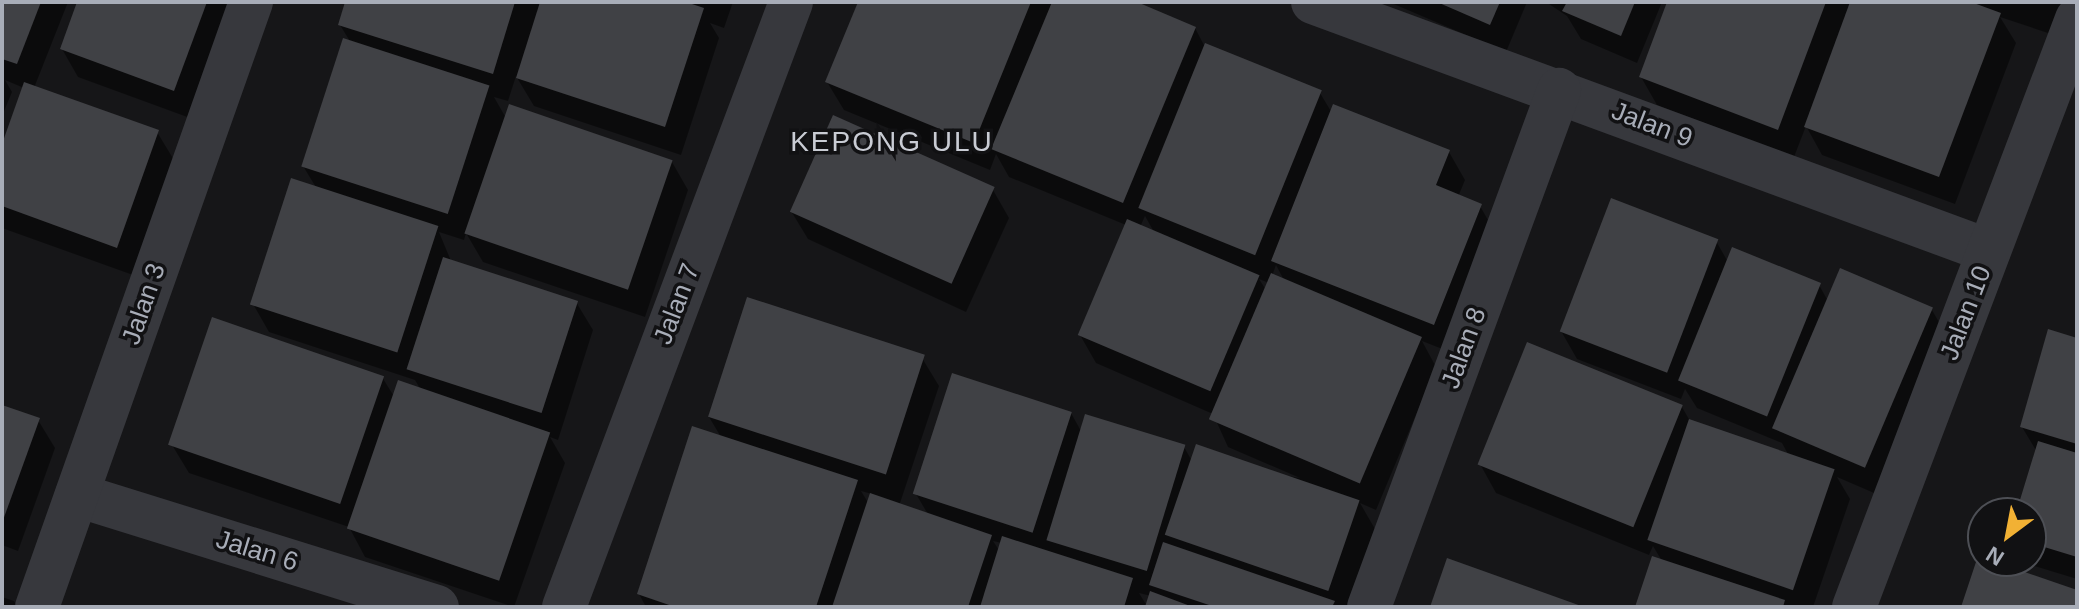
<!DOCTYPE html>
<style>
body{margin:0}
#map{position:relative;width:2079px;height:609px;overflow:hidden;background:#161618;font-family:Arial,sans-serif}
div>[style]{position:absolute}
.shadow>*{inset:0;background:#0007}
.building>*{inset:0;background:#404145;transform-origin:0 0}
.minor>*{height:44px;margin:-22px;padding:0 22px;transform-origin:22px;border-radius:22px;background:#37383d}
span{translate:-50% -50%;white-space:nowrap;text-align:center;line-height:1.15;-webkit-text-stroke:7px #111113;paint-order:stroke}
.street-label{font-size:26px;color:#a8adb8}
.neighbourhood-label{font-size:28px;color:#c9ccd4;letter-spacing:2px}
.frame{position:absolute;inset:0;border:4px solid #a8adb8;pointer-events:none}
.north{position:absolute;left:1967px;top:497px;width:80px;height:80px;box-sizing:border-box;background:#111113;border:2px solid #4d4f55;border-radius:50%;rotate:212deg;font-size:22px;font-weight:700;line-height:32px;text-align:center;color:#a8adb8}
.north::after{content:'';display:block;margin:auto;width:28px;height:36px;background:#f2b134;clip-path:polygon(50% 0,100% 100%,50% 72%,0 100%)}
</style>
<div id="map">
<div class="shadow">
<i style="clip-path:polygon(2px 2px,68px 2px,34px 88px,157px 132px,174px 160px,133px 275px,2px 228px,2px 150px,24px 88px,5px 80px,12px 92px,2px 116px)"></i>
<i style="clip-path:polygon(79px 2px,233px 2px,190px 118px,78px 77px,62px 49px)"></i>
<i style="clip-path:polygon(347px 2px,733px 2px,724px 28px,710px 23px,719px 38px,681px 155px,534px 106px,516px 76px,508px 101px,494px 97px,506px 118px,672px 162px,688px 190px,645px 317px,483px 262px,466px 233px,464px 240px,439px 232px,451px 261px,576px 302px,593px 330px,558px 440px,550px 437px,565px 463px,514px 607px,365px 557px,349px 527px,189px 473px,172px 445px,382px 377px,395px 398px,421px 390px,415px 380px,269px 332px,253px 304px,317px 189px,303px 166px,351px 43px,340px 25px)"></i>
<i style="clip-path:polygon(evenodd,860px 2px,1132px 2px,1195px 28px,1205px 47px,1320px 93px,1332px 113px,1449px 152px,1465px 180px,1458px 197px,1480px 206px,1496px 234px,1450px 352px,1422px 341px,1436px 367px,1376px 510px,1360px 503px,1375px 529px,1349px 607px,646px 607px,639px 594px,721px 437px,709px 417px,922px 358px,939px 386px,899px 506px,929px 516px,916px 494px,1071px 413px,1081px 431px,1184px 447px,1192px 461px,1300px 478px,1228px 447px,1213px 414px,1096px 363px,1080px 335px,1126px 225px,1009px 177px,996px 154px,990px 170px,844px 110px,827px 82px,860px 2px,1145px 216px,1154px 232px,1140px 227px,1145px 216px,860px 2px,1276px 265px,1285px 282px,1272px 276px,1276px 265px,860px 2px,1259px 279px,1269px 283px,1266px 290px,1259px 279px,860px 2px,861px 491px,872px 494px,869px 504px,861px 491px,860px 2px,993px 541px,1002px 543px,999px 551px,997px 547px,993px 541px,860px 2px,1139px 593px,1151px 596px,1147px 606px,1139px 593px)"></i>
<i style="clip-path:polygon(1389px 2px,1527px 2px,1506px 52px)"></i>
<i style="clip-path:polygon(1546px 2px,1662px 2px,1637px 63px,1581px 39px,1567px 16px)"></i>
<i style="clip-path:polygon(1669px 2px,2062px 2px,2051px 34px,2000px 17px,2016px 43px,1955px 204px,1822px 155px,1806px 126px,1794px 157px,1657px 105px,1641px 77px)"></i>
<i style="clip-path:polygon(993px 190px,1009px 218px,966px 312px,808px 239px,791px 211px)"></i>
<i style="clip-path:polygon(1716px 241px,1728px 262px,1819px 285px,1828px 301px,1932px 310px,1948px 338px,1881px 496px,1837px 477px,1850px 499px,1813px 607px,1637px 607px,1662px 561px,1653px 546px,1649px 555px,1496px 493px,1480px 464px,1682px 407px,1690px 421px,1789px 456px,1782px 443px,1697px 408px,1685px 389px,1681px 399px,1577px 359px,1561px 331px)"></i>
<i style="clip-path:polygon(2077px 340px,2077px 579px,2028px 564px,2031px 513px,2018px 513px,2037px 452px,2022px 427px)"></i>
<i style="clip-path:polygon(2px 407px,38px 420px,55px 448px,18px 551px,2px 545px)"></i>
<i style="clip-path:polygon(2px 597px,14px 601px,18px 607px,2px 607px)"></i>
</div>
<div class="building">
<i style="clip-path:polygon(2px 2px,41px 2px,17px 64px,2px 59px)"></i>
<i style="clip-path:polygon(77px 2px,207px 2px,174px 91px,60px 49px)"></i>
<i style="clip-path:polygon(345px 2px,515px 2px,493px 74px,338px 25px)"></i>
<i style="clip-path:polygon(540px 2px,686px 2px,704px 8px,665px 127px,516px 78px)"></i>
<i style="clip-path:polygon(858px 2px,1031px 2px,974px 143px,825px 82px)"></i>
<i style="clip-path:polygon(1052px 2px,1137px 2px,1196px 27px,1123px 203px,991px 149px)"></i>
<i style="clip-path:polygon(1437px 2px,1500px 2px,1490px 25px)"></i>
<i style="clip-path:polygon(1567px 2px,1635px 2px,1621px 36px,1562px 11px)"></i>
<i style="clip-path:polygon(1667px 2px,1826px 2px,1778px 130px,1639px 77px)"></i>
<i style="clip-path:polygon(1850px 2px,1971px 2px,2001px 13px,1939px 177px,1804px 127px)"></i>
<i style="left:343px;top:38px;width:154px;height:135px;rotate:18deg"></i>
<i style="left:1205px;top:43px;width:126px;height:178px;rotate:22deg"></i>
<i style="clip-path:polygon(24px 82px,159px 130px,117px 248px,2px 206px,2px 144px)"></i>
<i style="left:509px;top:104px;width:173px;height:137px;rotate:19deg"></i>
<i style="clip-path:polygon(1333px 104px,1450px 150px,1436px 185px,1482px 204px,1434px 325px,1271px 261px)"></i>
<i style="left:833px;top:115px;width:177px;height:106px;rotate:24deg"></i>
<i style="left:291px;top:178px;width:155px;height:133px;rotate:18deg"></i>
<i style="left:1611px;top:198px;width:115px;height:143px;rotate:21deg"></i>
<i style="left:1127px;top:219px;width:144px;height:126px;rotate:23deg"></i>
<i style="left:1732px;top:247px;width:96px;height:144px;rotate:22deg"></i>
<i style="left:443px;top:257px;width:142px;height:118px;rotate:18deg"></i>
<i style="left:1840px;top:268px;width:101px;height:174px;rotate:23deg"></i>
<i style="left:1271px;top:273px;width:164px;height:159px;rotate:23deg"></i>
<i style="left:747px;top:297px;width:187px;height:126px;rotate:18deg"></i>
<i style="left:212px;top:317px;width:182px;height:135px;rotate:19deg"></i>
<i style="clip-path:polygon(2048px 329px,2077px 338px,2077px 444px,2020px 427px)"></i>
<i style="left:1527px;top:342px;width:168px;height:132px;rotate:22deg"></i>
<i style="left:952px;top:373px;width:126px;height:127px;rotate:18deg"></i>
<i style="left:398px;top:380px;width:161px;height:157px;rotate:19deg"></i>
<i style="clip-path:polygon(2px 405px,40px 418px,2px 523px)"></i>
<i style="left:1085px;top:414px;width:105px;height:132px;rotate:17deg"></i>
<i style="left:1689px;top:419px;width:154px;height:128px;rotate:19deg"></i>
<i style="clip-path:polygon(692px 426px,858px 480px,816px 607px,675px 607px,637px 594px)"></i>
<i style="clip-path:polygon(2038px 441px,2077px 453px,2077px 557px,2031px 543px,2031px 513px,2016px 513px)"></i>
<i style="left:1196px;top:444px;width:173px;height:96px;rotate:19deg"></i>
<i style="clip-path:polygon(870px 493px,992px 535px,968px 607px,832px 607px)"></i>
<i style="clip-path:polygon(1002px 536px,1133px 578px,1124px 607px,980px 607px)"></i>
<i style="clip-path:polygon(1163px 542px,1335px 601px,1332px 607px,1215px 607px,1149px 585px)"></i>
<i style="clip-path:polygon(1652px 556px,1785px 600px,1783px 607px,1635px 607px)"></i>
<i style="clip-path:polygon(1978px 556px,2077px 590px,2077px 607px,1961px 607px)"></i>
<i style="clip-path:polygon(1447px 558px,1584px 607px,1430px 607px)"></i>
<i style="clip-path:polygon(1150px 591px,1193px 607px,1145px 607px)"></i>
</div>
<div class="minor">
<i style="left:1313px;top:2px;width:720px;rotate:20.22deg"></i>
<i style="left:77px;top:495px;width:377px;rotate:17.3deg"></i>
<i style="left:37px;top:607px;width:642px;rotate:-70.52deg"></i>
<i style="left:564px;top:607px;width:646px;rotate:-69.43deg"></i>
<i style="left:1369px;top:607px;width:551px;rotate:-69.82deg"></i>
<i style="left:1854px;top:607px;width:629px;rotate:-69.23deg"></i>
</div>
<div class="street-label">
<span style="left:1652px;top:125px;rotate:21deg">Jalan 9</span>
<span style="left:144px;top:304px;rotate:-71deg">Jalan 3</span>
<span style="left:677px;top:304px;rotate:-69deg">Jalan 7</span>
<span style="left:1966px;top:313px;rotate:-69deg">Jalan 10</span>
<span style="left:1464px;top:348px;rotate:-70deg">Jalan 8</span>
<span style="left:257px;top:551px;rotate:17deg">Jalan 6</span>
</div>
<div class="neighbourhood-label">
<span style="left:892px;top:142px">KEPONG ULU</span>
</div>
<div class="frame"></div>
<div class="north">N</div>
</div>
